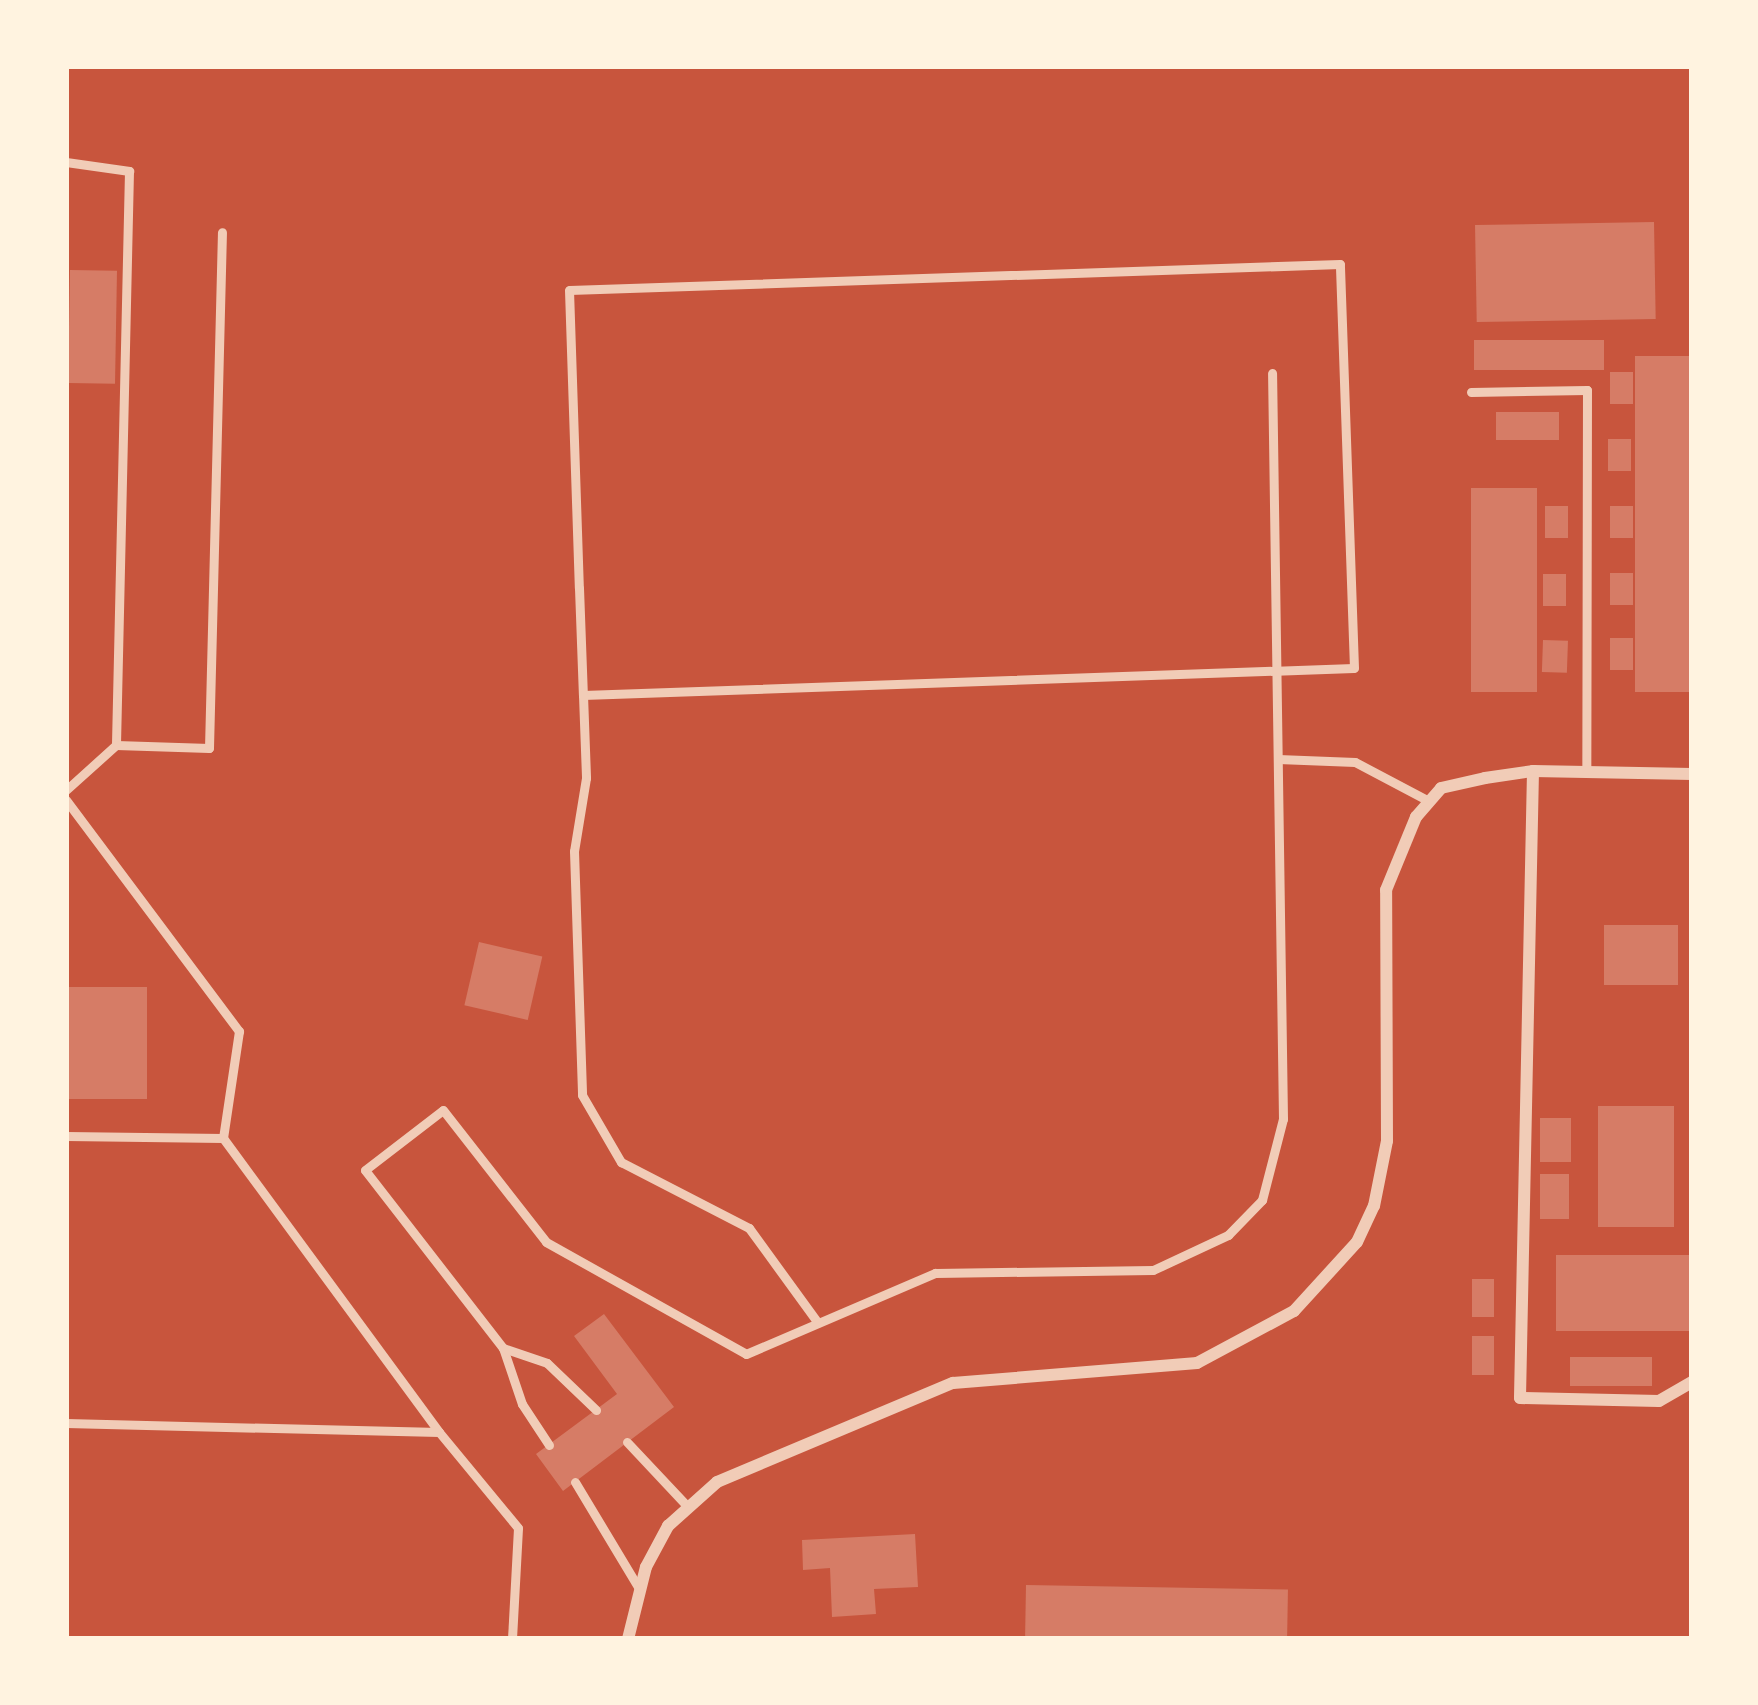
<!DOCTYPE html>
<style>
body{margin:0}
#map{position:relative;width:1758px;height:1705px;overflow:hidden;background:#c8553d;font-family:Lato,sans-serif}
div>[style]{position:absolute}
.building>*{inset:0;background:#d67c66;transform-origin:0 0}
.service>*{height:9px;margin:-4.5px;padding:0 4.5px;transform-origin:4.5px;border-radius:4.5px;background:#f1ccb7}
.minor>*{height:12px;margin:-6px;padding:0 6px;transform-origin:6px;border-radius:6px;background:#f1ccb7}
span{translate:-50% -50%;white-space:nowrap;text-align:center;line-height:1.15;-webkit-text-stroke:10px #fff3e0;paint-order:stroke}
.frame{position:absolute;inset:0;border:69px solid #fff3e0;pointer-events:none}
</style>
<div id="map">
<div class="building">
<i style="left:1654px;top:222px;width:97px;height:179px;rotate:89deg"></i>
<i style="left:70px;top:270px;width:47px;height:113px;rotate:1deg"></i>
<i style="left:1474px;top:340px;width:130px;height:30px"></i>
<i style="left:1635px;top:356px;width:57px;height:336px"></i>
<i style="left:1610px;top:372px;width:23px;height:32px"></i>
<i style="left:1496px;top:412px;width:63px;height:28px"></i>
<i style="left:1608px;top:439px;width:23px;height:32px"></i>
<i style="left:1471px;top:488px;width:66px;height:204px"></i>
<i style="left:1545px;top:506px;width:23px;height:32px"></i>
<i style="left:1610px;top:506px;width:23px;height:32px"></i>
<i style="left:1610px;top:573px;width:23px;height:32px"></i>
<i style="left:1543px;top:574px;width:23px;height:32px"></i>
<i style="left:1610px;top:638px;width:23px;height:32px"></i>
<i style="left:1543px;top:640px;width:25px;height:32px;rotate:2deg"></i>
<i style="left:1604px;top:925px;width:74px;height:60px"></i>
<i style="left:479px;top:942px;width:65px;height:65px;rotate:13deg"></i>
<i style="left:66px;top:987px;width:81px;height:112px"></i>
<i style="left:1598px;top:1106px;width:76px;height:121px"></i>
<i style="left:1540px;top:1118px;width:31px;height:44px"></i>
<i style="left:1540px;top:1174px;width:29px;height:45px"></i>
<i style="left:1556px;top:1255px;width:136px;height:76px"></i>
<i style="left:1472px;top:1279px;width:22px;height:38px"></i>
<i style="clip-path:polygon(604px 1314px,674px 1407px,563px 1491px,536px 1454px,617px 1394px,574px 1336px)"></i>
<i style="left:1472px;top:1336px;width:22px;height:39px"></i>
<i style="left:1570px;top:1357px;width:82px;height:29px"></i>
<i style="clip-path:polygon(915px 1534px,918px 1587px,874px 1589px,876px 1614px,832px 1617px,830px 1568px,803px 1570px,802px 1540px)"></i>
<i style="left:1026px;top:1585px;width:262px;height:54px;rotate:1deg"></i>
</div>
<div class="service">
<i style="left:66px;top:162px;width:64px;rotate:8.1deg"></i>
<i style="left:129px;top:171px;width:574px;rotate:91.3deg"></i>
<i style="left:116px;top:745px;width:93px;rotate:1.8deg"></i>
<i style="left:209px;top:748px;width:516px;rotate:-88.56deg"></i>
<i style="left:1471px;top:392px;width:116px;rotate:-1deg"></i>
<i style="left:1587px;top:390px;width:382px;rotate:90.1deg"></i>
<i style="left:583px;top:695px;width:771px;rotate:-2.01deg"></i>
<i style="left:1354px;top:668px;width:404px;rotate:-92deg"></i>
<i style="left:1340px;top:264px;width:771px;rotate:178.07deg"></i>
<i style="left:569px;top:290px;width:298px;rotate:88.1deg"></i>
<i style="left:579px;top:588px;width:107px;rotate:87.9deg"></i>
<i style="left:583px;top:695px;width:83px;rotate:87.9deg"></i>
<i style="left:586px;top:778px;width:74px;rotate:99.3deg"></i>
<i style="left:574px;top:851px;width:244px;rotate:88.1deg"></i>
<i style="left:582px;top:1095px;width:78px;rotate:59.8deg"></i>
<i style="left:621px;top:1162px;width:144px;rotate:27.3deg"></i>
<i style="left:749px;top:1228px;width:117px;rotate:54deg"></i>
<i style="left:1278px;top:759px;width:77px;rotate:2.2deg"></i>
<i style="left:1355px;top:762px;width:84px;rotate:27.8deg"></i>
<i style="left:66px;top:790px;width:67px;rotate:-42deg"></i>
<i style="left:66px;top:800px;width:289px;rotate:53.2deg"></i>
<i style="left:239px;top:1031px;width:108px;rotate:98.5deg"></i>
<i style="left:66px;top:1136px;width:157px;rotate:0.7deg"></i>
<i style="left:223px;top:1138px;width:365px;rotate:53.7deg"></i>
<i style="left:503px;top:1348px;width:225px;rotate:-127.8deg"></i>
<i style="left:365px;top:1170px;width:98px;rotate:-37.6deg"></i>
<i style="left:443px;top:1110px;width:167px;rotate:52deg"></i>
<i style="left:546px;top:1242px;width:229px;rotate:29.2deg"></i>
<i style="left:746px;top:1354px;width:206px;rotate:-23.2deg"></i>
<i style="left:935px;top:1273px;width:218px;rotate:-0.8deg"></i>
<i style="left:1153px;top:1270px;width:83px;rotate:-25deg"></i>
<i style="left:1228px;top:1235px;width:49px;rotate:-45.8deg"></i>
<i style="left:1262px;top:1200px;width:84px;rotate:-75.5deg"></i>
<i style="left:1283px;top:1119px;width:746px;rotate:-90.84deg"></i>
<i style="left:66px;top:1423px;width:373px;rotate:1.4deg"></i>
<i style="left:439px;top:1432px;width:124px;rotate:50.5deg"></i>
<i style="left:518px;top:1528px;width:111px;rotate:93.1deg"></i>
<i style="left:627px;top:1442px;width:88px;rotate:46.8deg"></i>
<i style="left:549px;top:1445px;width:49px;rotate:-123.4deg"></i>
<i style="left:522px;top:1404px;width:59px;rotate:-108.7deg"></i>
<i style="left:503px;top:1348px;width:46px;rotate:18.8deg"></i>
<i style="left:547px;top:1363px;width:68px;rotate:43.8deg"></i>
<i style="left:575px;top:1482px;width:126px;rotate:59deg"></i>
</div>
<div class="minor">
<i style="left:1533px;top:771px;width:627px;rotate:91.19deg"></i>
<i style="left:1520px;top:1398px;width:139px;rotate:1.2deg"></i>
<i style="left:1659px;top:1401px;width:38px;rotate:-30deg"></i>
<i style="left:628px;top:1639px;width:74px;rotate:-76deg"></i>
<i style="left:646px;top:1567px;width:47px;rotate:-61.8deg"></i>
<i style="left:668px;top:1526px;width:66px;rotate:-41.9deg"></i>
<i style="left:717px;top:1482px;width:256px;rotate:-22.8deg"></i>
<i style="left:953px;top:1383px;width:245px;rotate:-4.7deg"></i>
<i style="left:1197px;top:1363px;width:110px;rotate:-28.2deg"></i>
<i style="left:1294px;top:1311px;width:93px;rotate:-47.6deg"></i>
<i style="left:1357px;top:1242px;width:40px;rotate:-65deg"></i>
<i style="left:1374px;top:1206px;width:66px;rotate:-78.7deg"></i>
<i style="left:1387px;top:1141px;width:251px;rotate:-90.2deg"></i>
<i style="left:1386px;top:890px;width:79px;rotate:-67.7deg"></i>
<i style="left:1416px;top:817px;width:38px;rotate:-49deg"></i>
<i style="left:1441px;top:788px;width:45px;rotate:-12.8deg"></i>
<i style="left:1485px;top:778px;width:49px;rotate:-8.3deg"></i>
<i style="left:1533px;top:771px;width:159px;rotate:1.1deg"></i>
</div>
<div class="frame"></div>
</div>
